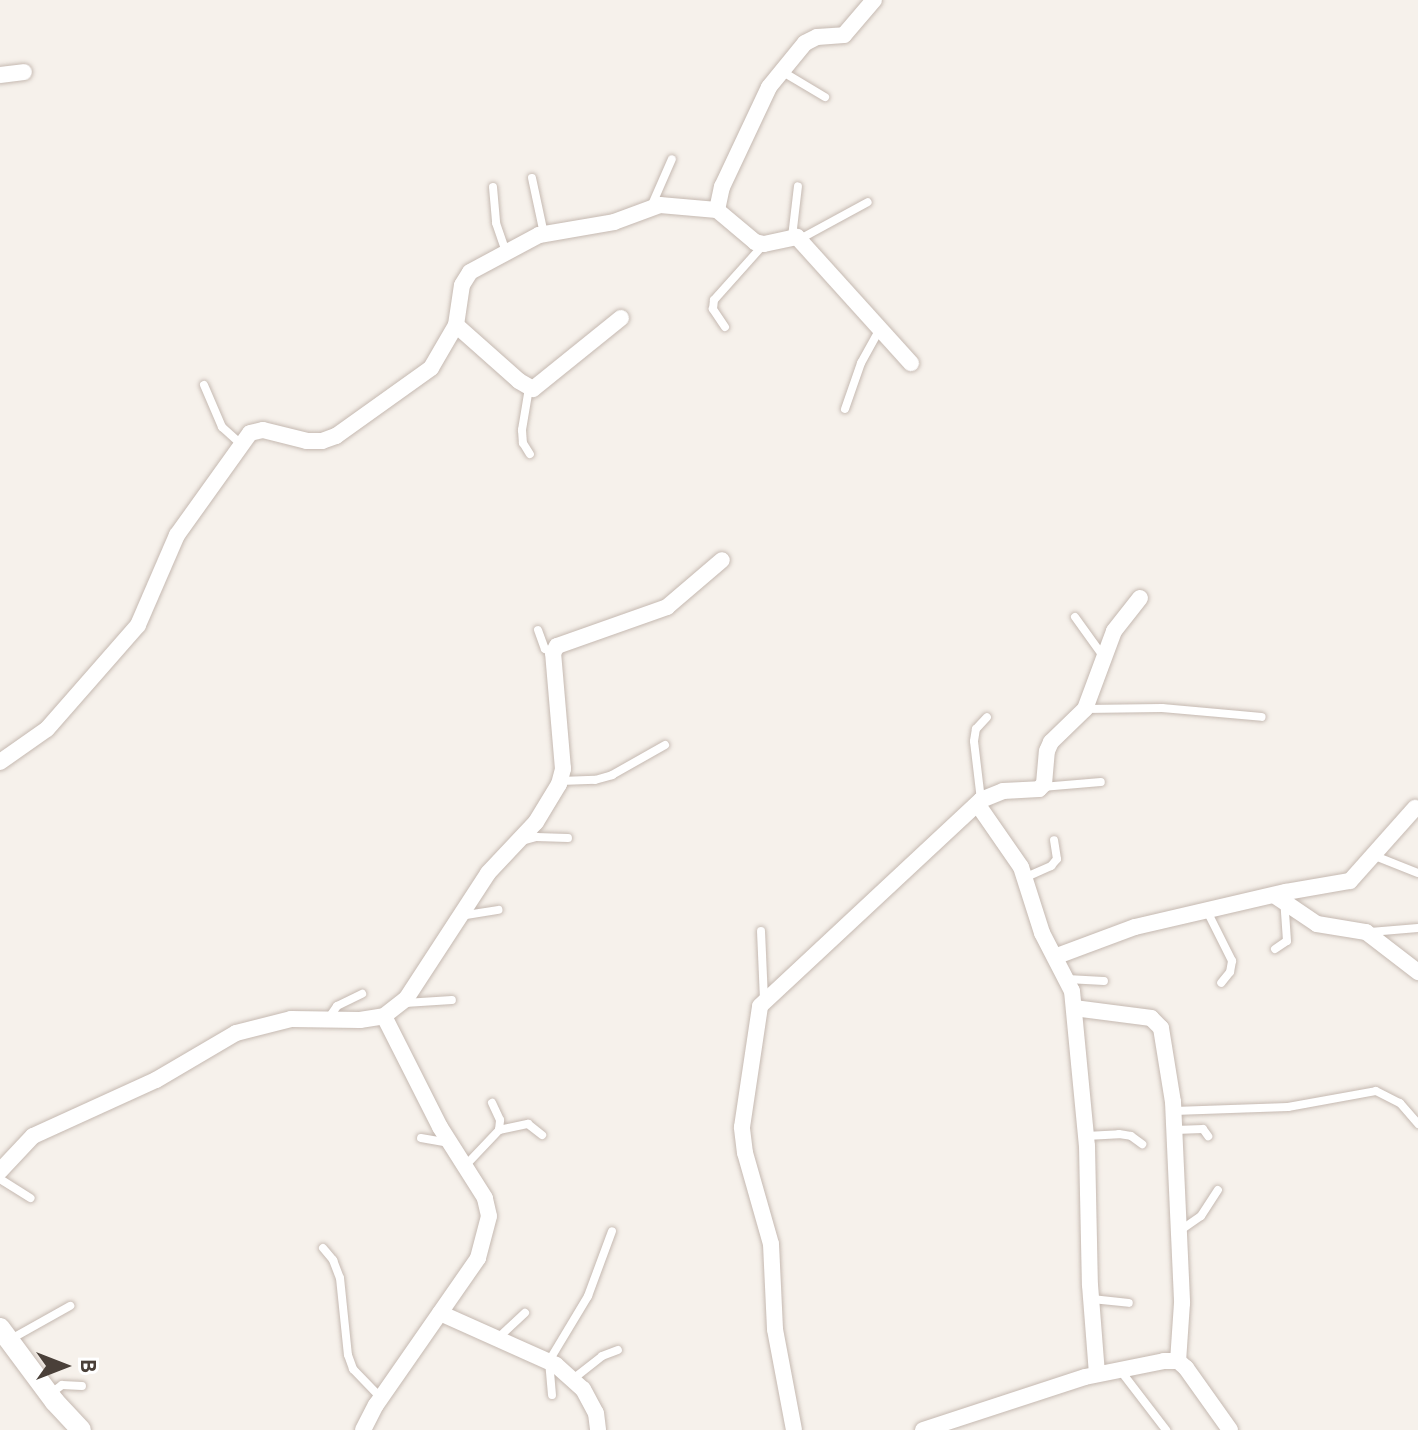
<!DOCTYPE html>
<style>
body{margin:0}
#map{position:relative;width:1418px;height:1430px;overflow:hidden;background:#f6f1eb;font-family:Cabin,sans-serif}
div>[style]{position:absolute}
.roads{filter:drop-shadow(0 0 2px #c5b9b1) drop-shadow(0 0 2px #c5b9b1)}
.service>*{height:8px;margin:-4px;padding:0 4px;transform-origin:4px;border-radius:4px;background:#fff}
.minor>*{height:16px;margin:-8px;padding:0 8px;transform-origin:8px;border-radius:8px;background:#fff}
.tertiary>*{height:20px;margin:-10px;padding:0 10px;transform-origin:10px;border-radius:10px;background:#fff}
span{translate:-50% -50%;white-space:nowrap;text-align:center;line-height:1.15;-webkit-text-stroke:6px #fff;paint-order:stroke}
.north{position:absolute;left:24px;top:1326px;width:80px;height:80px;-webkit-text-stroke:6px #fff;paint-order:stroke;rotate:90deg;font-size:22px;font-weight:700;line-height:32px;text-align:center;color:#4a4039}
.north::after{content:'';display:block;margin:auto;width:28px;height:36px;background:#4a4039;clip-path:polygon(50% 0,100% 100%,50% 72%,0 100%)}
</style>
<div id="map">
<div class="roads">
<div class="service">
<i style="left:783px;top:72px;width:49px;rotate:30.8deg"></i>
<i style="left:532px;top:178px;width:57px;rotate:77.9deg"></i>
<i style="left:493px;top:187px;width:36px;rotate:85deg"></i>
<i style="left:496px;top:223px;width:31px;rotate:71deg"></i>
<i style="left:651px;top:207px;width:52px;rotate:-66.4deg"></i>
<i style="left:792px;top:237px;width:51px;rotate:-83.3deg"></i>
<i style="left:800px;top:239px;width:77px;rotate:-28.6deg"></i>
<i style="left:725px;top:327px;width:22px;rotate:-124deg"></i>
<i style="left:713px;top:309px;width:9px;rotate:-84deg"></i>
<i style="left:714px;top:300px;width:75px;rotate:-48.2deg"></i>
<i style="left:204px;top:385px;width:46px;rotate:66.8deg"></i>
<i style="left:222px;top:427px;width:25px;rotate:42deg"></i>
<i style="left:529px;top:388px;width:43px;rotate:99.5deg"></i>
<i style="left:522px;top:430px;width:13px;rotate:86deg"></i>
<i style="left:523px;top:443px;width:13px;rotate:58deg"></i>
<i style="left:845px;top:409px;width:49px;rotate:-70.8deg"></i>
<i style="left:861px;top:363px;width:39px;rotate:-61deg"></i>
<i style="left:1075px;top:617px;width:48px;rotate:54.3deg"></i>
<i style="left:538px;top:630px;width:20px;rotate:70deg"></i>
<i style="left:545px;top:649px;width:9px;rotate:27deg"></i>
<i style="left:1085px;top:709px;width:77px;rotate:-0.7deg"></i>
<i style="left:1162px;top:708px;width:100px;rotate:5.1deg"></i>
<i style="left:560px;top:781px;width:35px;rotate:-2deg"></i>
<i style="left:595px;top:780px;width:18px;rotate:-16deg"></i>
<i style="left:612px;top:775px;width:61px;rotate:-29.5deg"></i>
<i style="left:1042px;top:787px;width:59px;rotate:-4.8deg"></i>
<i style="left:981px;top:800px;width:59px;rotate:-96.8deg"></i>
<i style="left:974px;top:741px;width:12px;rotate:-81deg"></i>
<i style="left:976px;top:729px;width:16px;rotate:-47deg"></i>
<i style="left:522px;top:841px;width:15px;rotate:-16deg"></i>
<i style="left:536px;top:837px;width:32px;rotate:2deg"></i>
<i style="left:1375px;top:856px;width:46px;rotate:21.6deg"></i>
<i style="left:1024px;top:878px;width:30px;rotate:-24deg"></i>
<i style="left:1051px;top:866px;width:9px;rotate:-49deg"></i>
<i style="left:1057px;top:859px;width:19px;rotate:-99deg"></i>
<i style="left:1207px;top:911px;width:56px;rotate:63.4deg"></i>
<i style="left:1232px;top:961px;width:11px;rotate:100deg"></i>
<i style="left:1230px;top:972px;width:14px;rotate:129deg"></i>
<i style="left:460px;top:916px;width:39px;rotate:-9deg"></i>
<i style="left:761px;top:931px;width:68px;rotate:87.5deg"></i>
<i style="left:1370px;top:932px;width:48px;rotate:-4.8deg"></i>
<i style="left:1275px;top:949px;width:14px;rotate:-34deg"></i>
<i style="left:1287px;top:941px;width:39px;rotate:-94deg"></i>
<i style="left:1067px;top:979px;width:37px;rotate:3deg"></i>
<i style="left:405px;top:1003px;width:47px;rotate:-3.7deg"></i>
<i style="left:328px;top:1019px;width:16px;rotate:-55deg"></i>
<i style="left:337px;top:1006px;width:28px;rotate:-26deg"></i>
<i style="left:1174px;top:1111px;width:114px;rotate:-2deg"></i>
<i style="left:1288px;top:1107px;width:89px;rotate:-10.3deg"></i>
<i style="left:1376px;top:1091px;width:27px;rotate:27deg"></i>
<i style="left:1400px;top:1103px;width:28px;rotate:49deg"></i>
<i style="left:499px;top:1130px;width:30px;rotate:-12deg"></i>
<i style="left:528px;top:1124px;width:18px;rotate:38deg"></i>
<i style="left:1175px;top:1130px;width:28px;rotate:-2deg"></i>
<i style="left:1203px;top:1129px;width:9px;rotate:54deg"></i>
<i style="left:1086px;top:1136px;width:33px;rotate:-3deg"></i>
<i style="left:1119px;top:1134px;width:12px;rotate:9deg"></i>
<i style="left:1131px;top:1136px;width:14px;rotate:36deg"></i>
<i style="left:421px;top:1138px;width:29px;rotate:10deg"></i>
<i style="left:465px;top:1166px;width:50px;rotate:-46.6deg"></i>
<i style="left:499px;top:1130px;width:10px;rotate:-84deg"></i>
<i style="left:500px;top:1120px;width:19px;rotate:-115deg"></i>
<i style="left:0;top:1179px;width:36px;rotate:32deg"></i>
<i style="left:1178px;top:1232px;width:28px;rotate:-35deg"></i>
<i style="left:1201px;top:1216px;width:31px;rotate:-57deg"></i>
<i style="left:323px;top:1248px;width:16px;rotate:50deg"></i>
<i style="left:333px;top:1260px;width:19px;rotate:69deg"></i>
<i style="left:340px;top:1278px;width:77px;rotate:84.1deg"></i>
<i style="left:348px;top:1355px;width:15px;rotate:70deg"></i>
<i style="left:353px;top:1369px;width:40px;rotate:46deg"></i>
<i style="left:1092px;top:1299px;width:37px;rotate:6deg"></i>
<i style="left:498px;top:1338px;width:37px;rotate:-43deg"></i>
<i style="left:11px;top:1339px;width:68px;rotate:-29.2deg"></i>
<i style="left:1120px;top:1370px;width:76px;rotate:52.5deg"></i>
<i style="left:573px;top:1379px;width:37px;rotate:-38deg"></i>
<i style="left:602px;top:1356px;width:17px;rotate:-21deg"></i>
<i style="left:50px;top:1394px;width:15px;rotate:-37deg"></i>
<i style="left:62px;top:1385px;width:20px;rotate:3deg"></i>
<i style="left:552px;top:1395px;width:34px;rotate:-95deg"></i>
<i style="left:549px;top:1361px;width:76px;rotate:-59deg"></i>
<i style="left:588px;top:1296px;width:69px;rotate:-69.7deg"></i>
</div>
<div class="minor">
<i style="left:0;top:75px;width:24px;rotate:-7deg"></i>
<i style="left:717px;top:210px;width:24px;rotate:-78deg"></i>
<i style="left:722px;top:187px;width:110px;rotate:-64.8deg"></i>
<i style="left:769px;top:87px;width:57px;rotate:-50.7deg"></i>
<i style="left:805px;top:43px;width:13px;rotate:-27deg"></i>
<i style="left:817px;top:37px;width:27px;rotate:-4deg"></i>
<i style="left:844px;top:35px;width:46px;rotate:-49.4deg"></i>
<i style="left:456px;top:325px;width:84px;rotate:41.6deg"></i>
<i style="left:519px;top:381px;width:16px;rotate:30deg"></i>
<i style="left:533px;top:389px;width:113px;rotate:-38.9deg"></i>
<i style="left:0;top:762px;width:57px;rotate:-35.1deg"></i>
<i style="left:47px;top:729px;width:138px;rotate:-48.8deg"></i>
<i style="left:138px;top:625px;width:98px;rotate:-66.6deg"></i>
<i style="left:177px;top:535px;width:125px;rotate:-54.4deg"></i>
<i style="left:250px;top:433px;width:13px;rotate:-13deg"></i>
<i style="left:263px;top:430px;width:45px;rotate:14deg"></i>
<i style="left:307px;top:441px;width:15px"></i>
<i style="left:322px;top:441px;width:15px;rotate:-20deg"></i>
<i style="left:336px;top:436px;width:117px;rotate:-35.6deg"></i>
<i style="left:431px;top:368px;width:50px;rotate:-59.8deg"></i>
<i style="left:456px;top:325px;width:40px;rotate:-81.5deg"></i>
<i style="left:462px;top:285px;width:15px;rotate:-58deg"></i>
<i style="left:470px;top:272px;width:78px;rotate:-28.2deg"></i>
<i style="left:539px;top:235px;width:76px;rotate:-9.8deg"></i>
<i style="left:614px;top:222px;width:49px;rotate:-20.3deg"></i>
<i style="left:660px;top:205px;width:57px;rotate:5deg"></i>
<i style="left:717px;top:210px;width:50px;rotate:40.1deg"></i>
<i style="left:755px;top:242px;width:9px;rotate:13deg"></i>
<i style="left:764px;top:244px;width:34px;rotate:-12deg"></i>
<i style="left:797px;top:237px;width:170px;rotate:47.9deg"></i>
<i style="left:978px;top:805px;width:75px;rotate:55.3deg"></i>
<i style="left:1021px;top:867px;width:69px;rotate:72.3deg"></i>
<i style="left:1042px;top:933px;width:65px;rotate:62.7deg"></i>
<i style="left:1072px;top:991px;width:156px;rotate:84.5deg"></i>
<i style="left:1087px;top:1146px;width:139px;rotate:88.8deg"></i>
<i style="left:1090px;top:1285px;width:89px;rotate:85.5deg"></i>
<i style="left:1274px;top:895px;width:52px;rotate:34deg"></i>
<i style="left:1317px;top:924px;width:50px;rotate:9.3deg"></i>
<i style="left:1366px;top:932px;width:66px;rotate:37.6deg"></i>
<i style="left:1057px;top:956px;width:83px;rotate:-20.4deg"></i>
<i style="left:1135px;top:927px;width:155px;rotate:-13.1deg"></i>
<i style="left:1286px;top:892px;width:65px;rotate:-9.8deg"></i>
<i style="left:1350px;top:881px;width:98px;rotate:-48.3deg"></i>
<i style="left:1074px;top:1008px;width:78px;rotate:7.4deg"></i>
<i style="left:1151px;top:1018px;width:14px;rotate:45deg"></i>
<i style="left:1161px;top:1028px;width:75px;rotate:80.8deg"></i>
<i style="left:1173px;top:1102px;width:201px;rotate:87.4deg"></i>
<i style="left:1182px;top:1303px;width:58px;rotate:93.9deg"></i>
<i style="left:0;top:1171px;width:48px;rotate:-46.7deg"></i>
<i style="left:33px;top:1136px;width:135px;rotate:-24.5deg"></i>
<i style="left:156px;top:1080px;width:93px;rotate:-30.4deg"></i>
<i style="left:236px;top:1033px;width:57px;rotate:-14.3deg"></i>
<i style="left:291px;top:1019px;width:69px;rotate:0.8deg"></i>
<i style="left:360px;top:1020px;width:24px;rotate:-9deg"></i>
<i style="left:384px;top:1016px;width:28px;rotate:-38deg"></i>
<i style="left:406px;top:999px;width:150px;rotate:-56.9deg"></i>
<i style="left:488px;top:873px;width:70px;rotate:-46.7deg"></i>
<i style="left:536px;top:822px;width:44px;rotate:-58.8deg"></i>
<i style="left:559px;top:784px;width:16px;rotate:-75deg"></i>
<i style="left:563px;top:769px;width:116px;rotate:-94.9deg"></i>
<i style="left:553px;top:653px;width:8px;rotate:-60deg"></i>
<i style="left:557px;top:646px;width:117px;rotate:-19.5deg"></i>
<i style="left:667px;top:607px;width:72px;rotate:-40.5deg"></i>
<i style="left:440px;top:1313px;width:127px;rotate:24.1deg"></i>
<i style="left:556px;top:1365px;width:36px;rotate:42deg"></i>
<i style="left:583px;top:1389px;width:27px;rotate:62deg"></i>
<i style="left:596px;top:1413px;width:17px;rotate:83deg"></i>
<i style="left:363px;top:1430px;width:28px;rotate:-63deg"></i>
<i style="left:376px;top:1405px;width:179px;rotate:-55.2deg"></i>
<i style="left:478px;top:1258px;width:43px;rotate:-75.3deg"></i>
<i style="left:489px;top:1216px;width:18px;rotate:-103deg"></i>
<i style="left:485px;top:1198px;width:84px;rotate:-122.4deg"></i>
<i style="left:440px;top:1127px;width:124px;rotate:-116.8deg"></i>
<i style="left:794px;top:1430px;width:103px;rotate:-100.7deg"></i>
<i style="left:775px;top:1329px;width:85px;rotate:-92.7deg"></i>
<i style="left:771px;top:1244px;width:95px;rotate:-105.9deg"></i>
<i style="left:745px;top:1153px;width:26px;rotate:-97deg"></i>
<i style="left:742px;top:1127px;width:122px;rotate:-81.5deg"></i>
<i style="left:760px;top:1006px;width:302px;rotate:-43deg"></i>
<i style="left:981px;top:800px;width:24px;rotate:-22deg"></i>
<i style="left:1003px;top:791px;width:36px;rotate:-3deg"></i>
<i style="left:1039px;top:789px;width:7px;rotate:-45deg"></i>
<i style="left:1044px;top:784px;width:33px;rotate:-85deg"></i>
<i style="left:1047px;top:751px;width:10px;rotate:-66deg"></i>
<i style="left:1051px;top:742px;width:47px;rotate:-44.1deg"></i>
<i style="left:1085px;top:709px;width:83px;rotate:-69.6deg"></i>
<i style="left:1114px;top:631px;width:42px;rotate:-51.8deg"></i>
<i style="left:923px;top:1430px;width:170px;rotate:-18.1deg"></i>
<i style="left:1085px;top:1377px;width:81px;rotate:-11.4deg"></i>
<i style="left:1164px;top:1361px;width:14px"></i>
<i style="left:1178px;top:1361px;width:11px;rotate:41deg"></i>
<i style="left:1186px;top:1368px;width:76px;rotate:54.6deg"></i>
</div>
<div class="tertiary">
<i style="left:0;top:1328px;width:92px;rotate:53.4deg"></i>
<i style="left:55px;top:1402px;width:38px;rotate:47deg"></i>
</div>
</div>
<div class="north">B</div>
</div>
